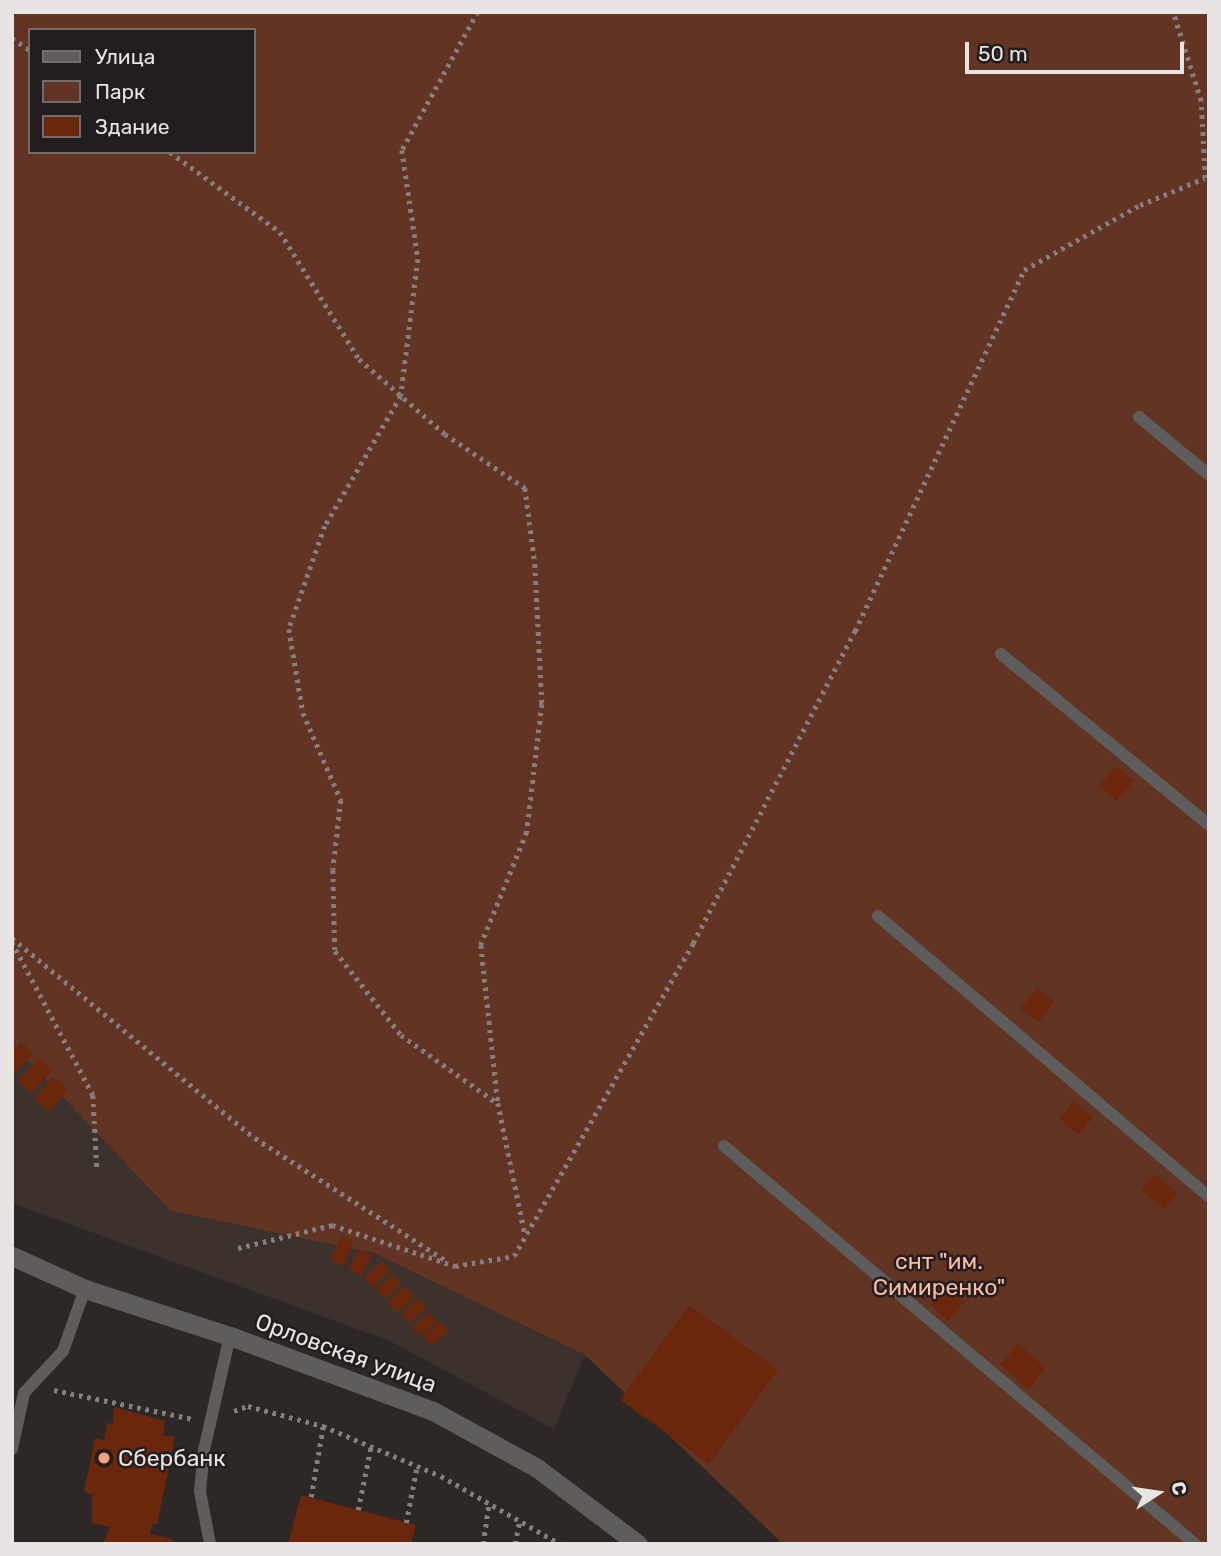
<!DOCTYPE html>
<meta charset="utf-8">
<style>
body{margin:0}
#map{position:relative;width:1221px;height:1556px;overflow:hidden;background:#2d2826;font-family:Rubik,sans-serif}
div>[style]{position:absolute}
.built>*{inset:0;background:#3c312d}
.green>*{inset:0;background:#613424}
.building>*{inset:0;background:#6b270c;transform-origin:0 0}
.path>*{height:4.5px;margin-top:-2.25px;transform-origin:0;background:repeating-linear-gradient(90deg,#847f7e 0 3.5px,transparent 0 8.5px)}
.service>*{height:12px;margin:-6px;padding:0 6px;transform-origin:6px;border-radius:6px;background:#5f5d5c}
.tertiary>*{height:19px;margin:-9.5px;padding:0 9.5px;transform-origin:9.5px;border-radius:9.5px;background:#5f5d5c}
.dots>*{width:19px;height:19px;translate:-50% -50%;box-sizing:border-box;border:4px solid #231e1d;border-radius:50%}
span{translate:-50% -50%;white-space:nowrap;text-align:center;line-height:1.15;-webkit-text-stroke:5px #231e1d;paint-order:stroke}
.park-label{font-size:23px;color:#fbbba5}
.street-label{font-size:23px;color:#e8e4e3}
.poi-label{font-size:23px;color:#e8e4e3}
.left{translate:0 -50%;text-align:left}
.frame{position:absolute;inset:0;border:14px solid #e8e4e3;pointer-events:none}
.legend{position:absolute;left:28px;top:28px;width:228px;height:126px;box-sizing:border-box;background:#231e1d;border:2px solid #726d6c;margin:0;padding:9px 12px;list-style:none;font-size:21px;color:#e8e4e3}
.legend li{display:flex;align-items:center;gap:14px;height:35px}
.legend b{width:35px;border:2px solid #726d6c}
.north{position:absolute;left:1123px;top:1458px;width:70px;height:70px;-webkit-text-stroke:5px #231e1d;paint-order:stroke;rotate:78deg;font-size:19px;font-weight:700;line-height:28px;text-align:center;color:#e8e4e3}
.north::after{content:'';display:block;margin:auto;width:24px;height:32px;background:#e8e4e3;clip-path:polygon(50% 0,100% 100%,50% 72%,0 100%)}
.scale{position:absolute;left:965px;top:42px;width:219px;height:32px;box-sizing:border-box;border:4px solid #e8e4e3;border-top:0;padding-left:9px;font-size:21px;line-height:24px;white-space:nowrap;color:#e8e4e3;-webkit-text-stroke:5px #231e1d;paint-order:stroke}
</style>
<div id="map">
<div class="built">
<i style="clip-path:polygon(12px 1044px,171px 1211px,374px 1253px,585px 1355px,554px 1429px,390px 1341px,12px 1203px)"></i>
</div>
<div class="green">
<i style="clip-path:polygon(evenodd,12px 12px,1209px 12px,1209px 1544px,783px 1544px,585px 1355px,374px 1253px,171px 1211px,12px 1044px,12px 12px,30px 30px,254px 30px,254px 152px,30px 152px,30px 30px)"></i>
</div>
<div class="building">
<i style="left:1116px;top:766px;width:23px;height:26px;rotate:40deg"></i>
<i style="left:1037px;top:988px;width:22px;height:26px;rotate:39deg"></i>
<i style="clip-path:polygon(21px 1042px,33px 1054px,12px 1077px,12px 1052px)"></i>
<i style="left:39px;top:1058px;width:18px;height:31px;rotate:43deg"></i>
<i style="left:53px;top:1077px;width:20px;height:29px;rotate:41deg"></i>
<i style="left:1074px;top:1101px;width:25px;height:23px;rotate:40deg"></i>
<i style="left:1155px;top:1174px;width:30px;height:21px;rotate:41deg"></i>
<i style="left:341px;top:1237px;width:14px;height:25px;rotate:25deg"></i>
<i style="left:360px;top:1249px;width:14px;height:23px;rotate:30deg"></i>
<i style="left:382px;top:1261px;width:13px;height:25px;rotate:48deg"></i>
<i style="left:393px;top:1274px;width:13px;height:23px;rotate:48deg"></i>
<i style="left:405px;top:1286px;width:15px;height:24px;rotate:48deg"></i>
<i style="left:947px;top:1287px;width:23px;height:25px;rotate:41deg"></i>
<i style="left:419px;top:1298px;width:12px;height:24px;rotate:48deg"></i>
<i style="left:689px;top:1305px;width:110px;height:117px;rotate:36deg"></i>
<i style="left:429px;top:1312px;width:12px;height:23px;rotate:48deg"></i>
<i style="left:440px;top:1321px;width:13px;height:23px;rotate:48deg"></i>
<i style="left:1018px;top:1344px;width:37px;height:27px;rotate:41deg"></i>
<i style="clip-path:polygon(114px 1407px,165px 1421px,163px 1435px,175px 1437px,157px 1525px,152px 1524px,150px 1534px,172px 1539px,171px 1544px,103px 1544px,110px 1527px,92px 1523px,92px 1494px,84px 1492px,95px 1438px,104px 1440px,107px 1423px,113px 1424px)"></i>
<i style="clip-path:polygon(301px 1495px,416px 1525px,411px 1544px,288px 1544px)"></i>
</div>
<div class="path">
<i style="left:478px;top:12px;width:158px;rotate:118.8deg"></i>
<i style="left:402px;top:150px;width:110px;rotate:81.6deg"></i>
<i style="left:418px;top:259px;width:138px;rotate:97.1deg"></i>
<i style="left:401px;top:396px;width:151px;rotate:120.3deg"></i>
<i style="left:325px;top:526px;width:109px;rotate:109.3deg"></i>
<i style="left:289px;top:629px;width:85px;rotate:80.5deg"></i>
<i style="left:303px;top:713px;width:95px;rotate:66.4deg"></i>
<i style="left:341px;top:800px;width:70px;rotate:96.5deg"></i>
<i style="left:333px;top:870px;width:81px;rotate:88.6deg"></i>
<i style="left:335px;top:951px;width:107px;rotate:51.8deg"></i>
<i style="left:401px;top:1035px;width:118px;rotate:35.3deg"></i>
<i style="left:12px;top:38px;width:22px;rotate:34deg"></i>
<i style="left:170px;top:152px;width:136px;rotate:36deg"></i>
<i style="left:280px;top:232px;width:150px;rotate:58.1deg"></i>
<i style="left:359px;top:359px;width:114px;rotate:41.1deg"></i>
<i style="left:445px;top:434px;width:97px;rotate:34deg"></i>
<i style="left:525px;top:488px;width:77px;rotate:82.5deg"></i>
<i style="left:535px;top:564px;width:140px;rotate:87.1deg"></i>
<i style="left:542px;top:704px;width:129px;rotate:96.7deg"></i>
<i style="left:527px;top:832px;width:122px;rotate:112.2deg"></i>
<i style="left:481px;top:945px;width:159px;rotate:83.9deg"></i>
<i style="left:498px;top:1103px;width:135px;rotate:78.4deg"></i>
<i style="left:12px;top:938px;width:315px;rotate:39.5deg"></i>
<i style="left:255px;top:1138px;width:229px;rotate:32.7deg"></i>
<i style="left:12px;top:942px;width:173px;rotate:62.1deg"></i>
<i style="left:93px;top:1095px;width:73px;rotate:86.9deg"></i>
<i style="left:238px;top:1248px;width:97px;rotate:-13.7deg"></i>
<i style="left:332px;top:1225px;width:130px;rotate:18.4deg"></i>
<i style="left:455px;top:1266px;width:60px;rotate:-9.6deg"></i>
<i style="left:514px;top:1256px;width:361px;rotate:-60.2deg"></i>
<i style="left:693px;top:943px;width:352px;rotate:-62.6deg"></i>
<i style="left:855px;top:631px;width:399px;rotate:-64.9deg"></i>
<i style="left:1024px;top:270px;width:133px;rotate:-29.3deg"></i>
<i style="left:1140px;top:205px;width:70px;rotate:-22.6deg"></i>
<i style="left:1205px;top:178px;width:77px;rotate:-93deg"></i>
<i style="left:1201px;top:101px;width:93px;rotate:-107.5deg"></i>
<i style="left:54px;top:1390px;width:142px;rotate:11.8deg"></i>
<i style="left:234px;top:1411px;width:15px;rotate:-20deg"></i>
<i style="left:248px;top:1406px;width:78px;rotate:14.9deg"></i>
<i style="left:323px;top:1426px;width:128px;rotate:23deg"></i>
<i style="left:441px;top:1476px;width:137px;rotate:29.7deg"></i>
<i style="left:311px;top:1497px;width:72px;rotate:-80.4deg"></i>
<i style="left:358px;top:1510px;width:65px;rotate:-78.5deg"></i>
<i style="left:406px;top:1523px;width:58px;rotate:-79.1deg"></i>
<i style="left:483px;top:1544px;width:42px;rotate:-81.9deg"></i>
<i style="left:515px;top:1544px;width:25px;rotate:-79deg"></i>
</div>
<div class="service">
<i style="left:1139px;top:417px;width:91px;rotate:39.6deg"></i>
<i style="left:1001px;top:654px;width:269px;rotate:39.4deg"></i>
<i style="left:878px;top:916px;width:434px;rotate:40.3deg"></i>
<i style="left:724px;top:1146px;width:617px;rotate:40.2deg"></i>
<i style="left:12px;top:1449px;width:57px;rotate:-77.9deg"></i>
<i style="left:24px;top:1393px;width:57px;rotate:-47.1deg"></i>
<i style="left:63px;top:1351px;width:66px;rotate:-70.5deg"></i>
<i style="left:210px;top:1544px;width:54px;rotate:-100.7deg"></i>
<i style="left:200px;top:1491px;width:41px;rotate:-84.4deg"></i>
<i style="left:204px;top:1450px;width:117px;rotate:-77.2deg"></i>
</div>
<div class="tertiary">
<i style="left:12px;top:1256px;width:80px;rotate:24.3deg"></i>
<i style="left:85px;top:1289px;width:152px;rotate:18deg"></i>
<i style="left:230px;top:1336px;width:216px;rotate:20.3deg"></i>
<i style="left:433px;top:1411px;width:119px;rotate:28.7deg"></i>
<i style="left:537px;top:1468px;width:126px;rotate:37deg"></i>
</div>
<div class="dots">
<i style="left:104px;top:1458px;background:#f39f83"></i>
</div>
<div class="park-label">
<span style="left:939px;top:1274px">снт "им.<br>Симиренко"</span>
</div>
<div class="street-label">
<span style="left:346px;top:1353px;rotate:20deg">Орловская улица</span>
</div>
<div class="poi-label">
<span class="left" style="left:118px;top:1458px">Сбербанк</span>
</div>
<div class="frame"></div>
<ul class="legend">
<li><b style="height:9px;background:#5f5d5c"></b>Улица</li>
<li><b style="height:19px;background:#613424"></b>Парк</li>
<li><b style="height:19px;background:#6b270c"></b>Здание</li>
</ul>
<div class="north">С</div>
<div class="scale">50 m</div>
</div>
